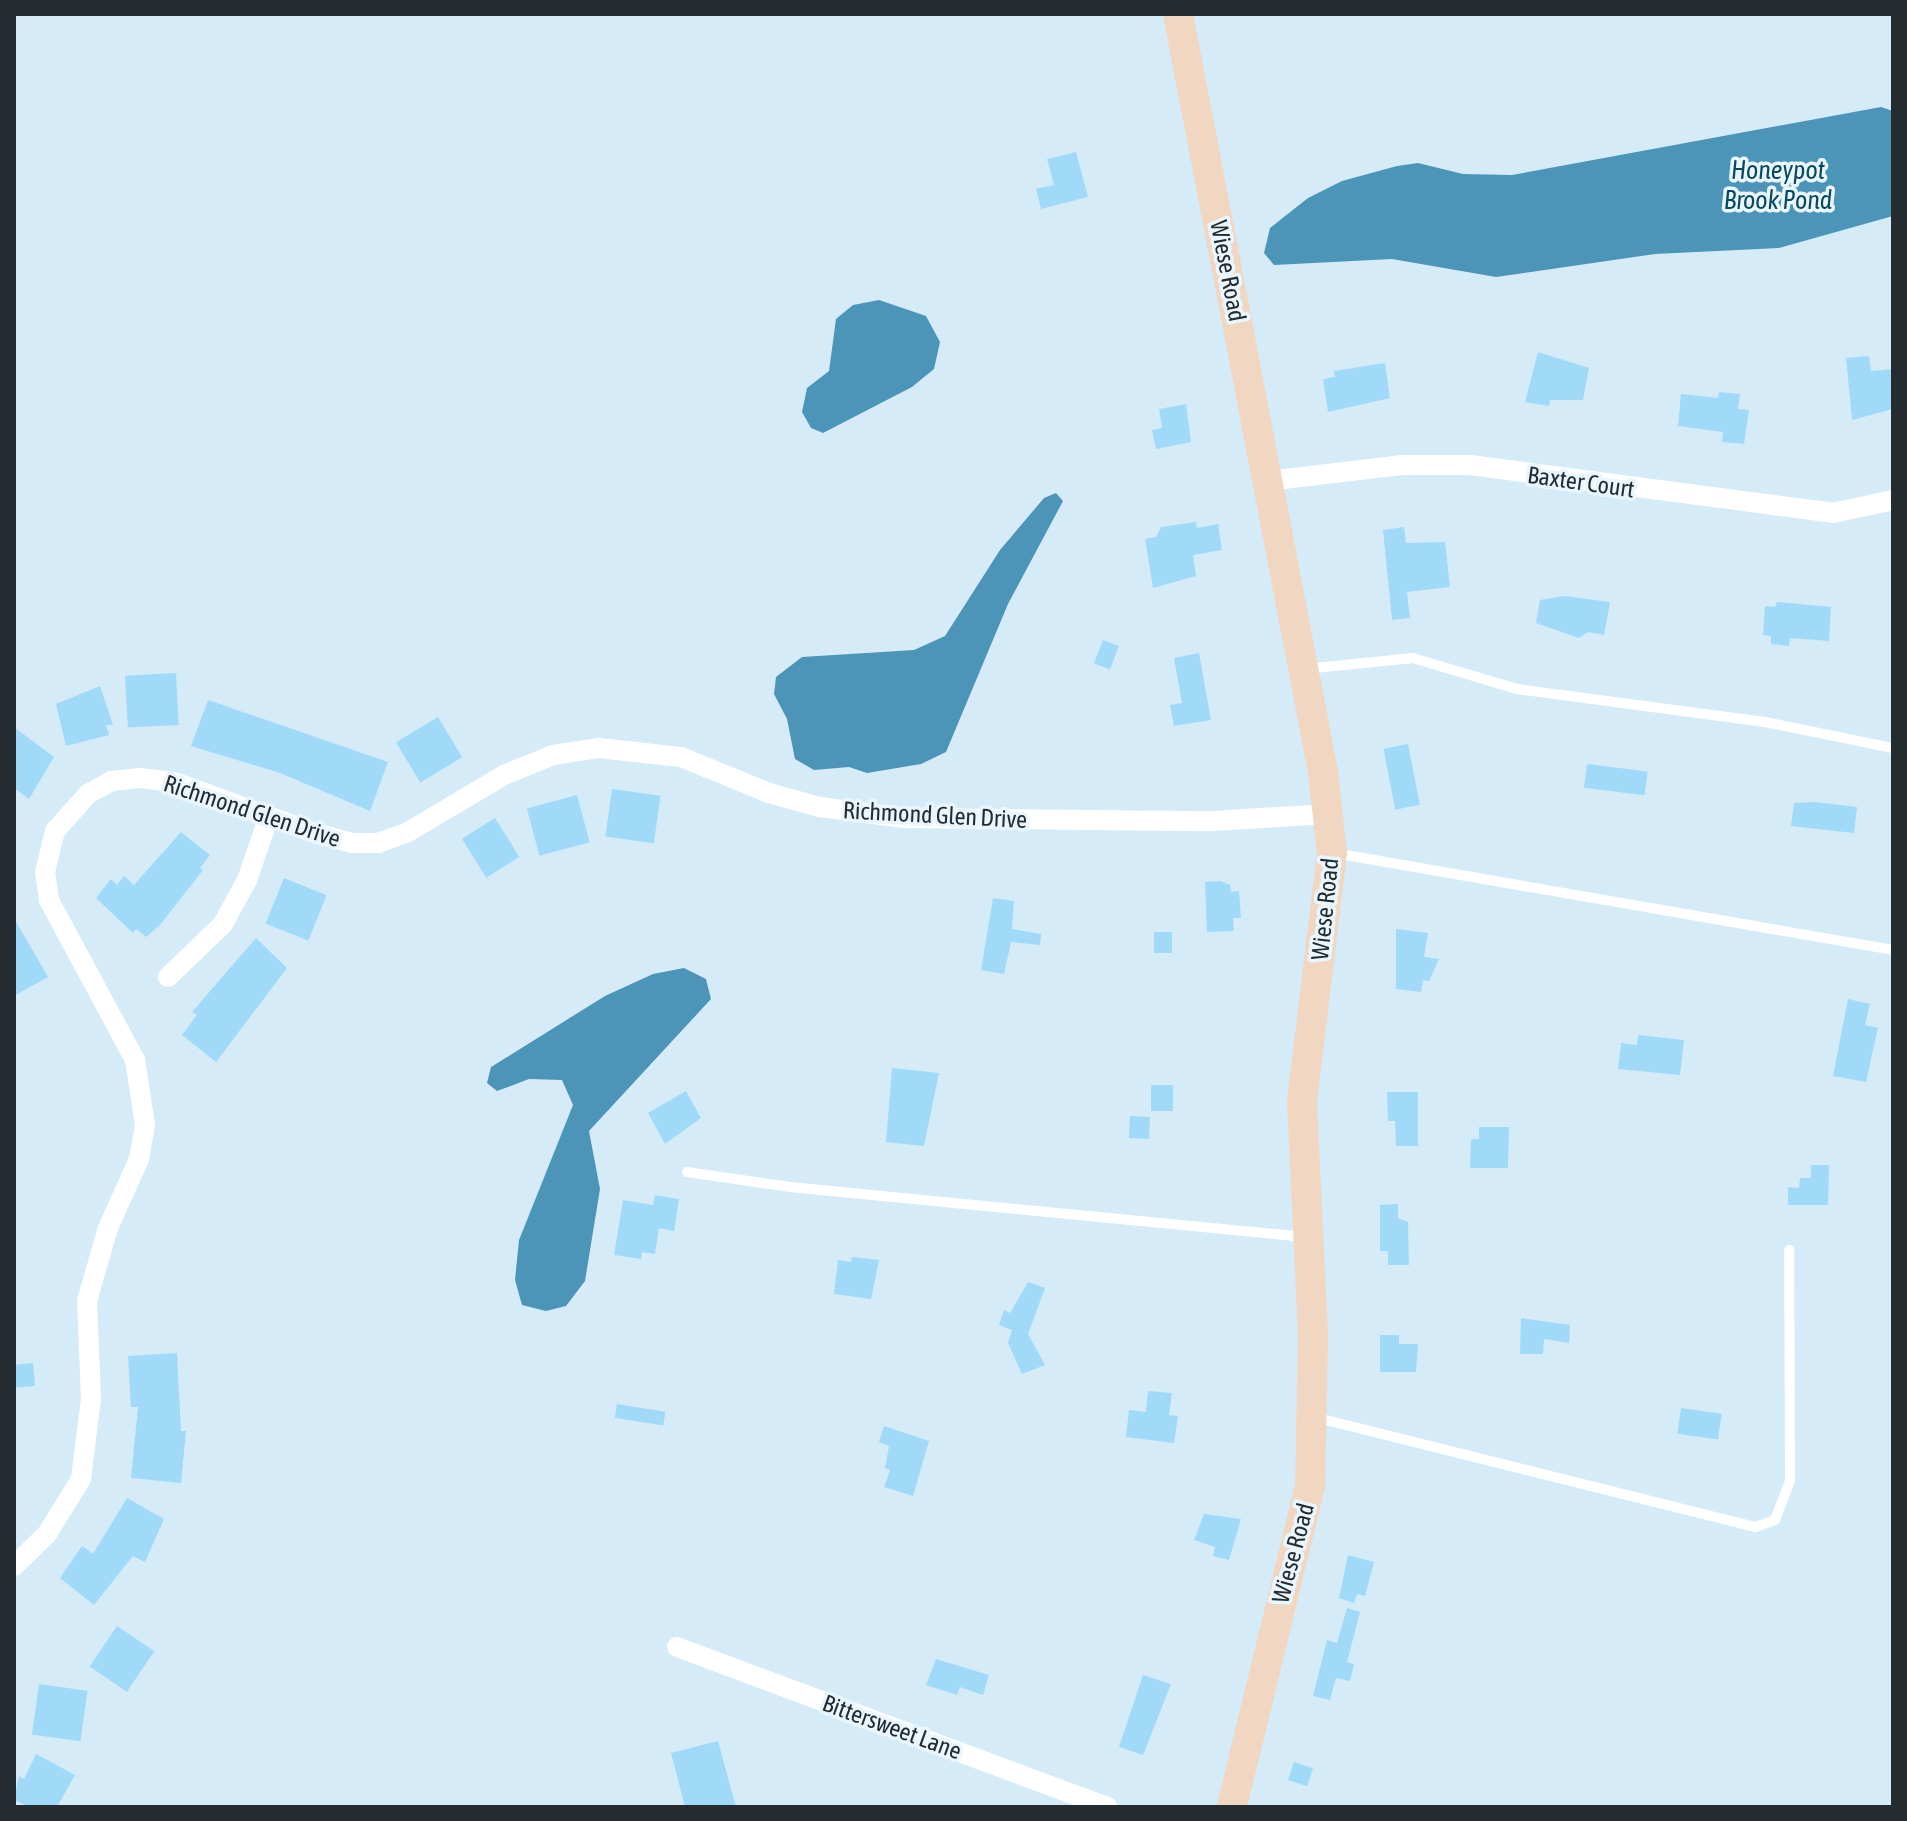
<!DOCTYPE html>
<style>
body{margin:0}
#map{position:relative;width:1907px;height:1821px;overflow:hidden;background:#d5ebf7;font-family:"Asap Condensed",sans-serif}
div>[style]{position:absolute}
.water>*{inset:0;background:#4c95b8}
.building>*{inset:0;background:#a1daf9;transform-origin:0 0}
.lane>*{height:10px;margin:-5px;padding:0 5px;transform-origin:5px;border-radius:5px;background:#fff}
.street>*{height:20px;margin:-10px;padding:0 10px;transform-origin:10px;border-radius:10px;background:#fff}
.secondary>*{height:30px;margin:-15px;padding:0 15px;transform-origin:15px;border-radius:15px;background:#f1d7c1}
span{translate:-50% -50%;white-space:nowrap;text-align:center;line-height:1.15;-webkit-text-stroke:7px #e9f6fe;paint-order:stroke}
.street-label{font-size:24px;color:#242c30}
.water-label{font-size:26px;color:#0a4861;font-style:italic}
.frame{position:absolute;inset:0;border:16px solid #242c30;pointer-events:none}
</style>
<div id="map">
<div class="water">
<i style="clip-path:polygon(1881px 107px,1893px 111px,1893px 216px,1779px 248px,1655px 254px,1496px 277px,1392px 259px,1274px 265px,1264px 253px,1270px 228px,1308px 198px,1342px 181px,1397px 166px,1418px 163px,1463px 174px,1512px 175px)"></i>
<i style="clip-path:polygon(879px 300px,926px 316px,940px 342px,934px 369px,912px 387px,823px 433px,811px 428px,802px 412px,807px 388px,829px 371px,836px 319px,853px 305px)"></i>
<i style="clip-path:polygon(1056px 493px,1063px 501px,1008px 604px,946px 752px,921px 764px,867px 773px,849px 767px,814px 770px,795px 759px,787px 719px,774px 694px,776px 677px,802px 657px,914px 650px,945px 636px,1000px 550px,1044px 498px)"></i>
<i style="clip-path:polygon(684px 968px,706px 979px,711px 999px,589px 1131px,600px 1189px,585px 1281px,566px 1306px,546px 1311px,522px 1305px,515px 1280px,519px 1240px,573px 1105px,562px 1080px,529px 1079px,497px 1091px,487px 1083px,491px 1067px,605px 996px,653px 974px)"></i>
</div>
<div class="building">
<i style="clip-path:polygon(1076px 152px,1088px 197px,1041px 209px,1036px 189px,1054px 185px,1047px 159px)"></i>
<i style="clip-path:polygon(1538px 352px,1589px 368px,1583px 400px,1550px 400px,1549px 406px,1525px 402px)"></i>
<i style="clip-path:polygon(1869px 356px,1871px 371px,1893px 369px,1893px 409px,1852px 420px,1846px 358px)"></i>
<i style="clip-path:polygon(1385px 363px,1390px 398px,1328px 412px,1323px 379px,1335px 377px,1334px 371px)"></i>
<i style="clip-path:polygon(1719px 392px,1740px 394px,1738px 409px,1749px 410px,1744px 444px,1722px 442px,1723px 432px,1678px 426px,1681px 394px,1718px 398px)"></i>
<i style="clip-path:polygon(1186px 404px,1191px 442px,1156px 449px,1152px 430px,1162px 428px,1159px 409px)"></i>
<i style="clip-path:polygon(1196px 522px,1197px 528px,1218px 524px,1222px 550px,1193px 555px,1196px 576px,1153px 588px,1145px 539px,1156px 537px,1161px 527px)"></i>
<i style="clip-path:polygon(1404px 527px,1406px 543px,1445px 542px,1450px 587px,1407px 592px,1410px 618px,1392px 620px,1383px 530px)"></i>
<i style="clip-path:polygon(1564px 596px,1610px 602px,1604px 635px,1588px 632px,1579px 638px,1536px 623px,1540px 600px)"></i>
<i style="clip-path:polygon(1777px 602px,1831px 607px,1829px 641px,1790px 638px,1789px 646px,1771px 644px,1771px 636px,1763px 635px,1765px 606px,1775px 607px)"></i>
<i style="left:1103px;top:640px;width:17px;height:25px;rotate:21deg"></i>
<i style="clip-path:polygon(1199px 653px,1211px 720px,1174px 726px,1170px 705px,1182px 703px,1174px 658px)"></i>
<i style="left:176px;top:673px;width:52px;height:51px;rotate:87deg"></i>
<i style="clip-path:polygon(100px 686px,113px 725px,106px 725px,109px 735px,66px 746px,56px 704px)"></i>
<i style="clip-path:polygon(208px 700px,388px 762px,370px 811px,280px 773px,191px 746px)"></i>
<i style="left:438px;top:717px;width:47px;height:49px;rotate:59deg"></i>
<i style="clip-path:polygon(14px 727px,54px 757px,29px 799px,14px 788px)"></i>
<i style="left:1408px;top:744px;width:62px;height:25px;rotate:79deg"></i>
<i style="left:1587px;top:764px;width:61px;height:24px;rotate:7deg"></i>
<i style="left:612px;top:789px;width:49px;height:48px;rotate:8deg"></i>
<i style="left:577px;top:795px;width:49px;height:52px;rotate:75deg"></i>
<i style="clip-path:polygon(1814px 802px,1857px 807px,1854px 833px,1791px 826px,1794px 803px)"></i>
<i style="left:495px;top:818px;width:46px;height:39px;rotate:58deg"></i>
<i style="clip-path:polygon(181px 832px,210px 855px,200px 868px,203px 870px,160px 925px,146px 937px,136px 929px,133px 933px,96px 898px,111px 879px,117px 885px,124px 876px,134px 885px)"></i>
<i style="left:284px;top:878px;width:46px;height:49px;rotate:22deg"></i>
<i style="clip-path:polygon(1220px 881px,1230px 885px,1231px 892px,1239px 891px,1241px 918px,1233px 918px,1234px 931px,1207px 932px,1205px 882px)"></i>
<i style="clip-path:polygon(993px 898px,1014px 901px,1012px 929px,1041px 934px,1040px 945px,1011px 942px,1004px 974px,981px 970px)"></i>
<i style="clip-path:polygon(14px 918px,48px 977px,14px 996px)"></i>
<i style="clip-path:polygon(1396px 929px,1428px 933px,1424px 957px,1439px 959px,1429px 981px,1423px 980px,1421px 992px,1396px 989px)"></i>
<i style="left:1154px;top:932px;width:18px;height:21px"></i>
<i style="clip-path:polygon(256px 938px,287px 968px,216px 1062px,182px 1035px,197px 1015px,192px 1012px)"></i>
<i style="clip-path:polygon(1848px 999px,1870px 1004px,1865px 1025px,1878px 1028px,1866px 1082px,1833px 1076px)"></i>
<i style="clip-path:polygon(1638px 1035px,1684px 1040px,1680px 1075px,1618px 1069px,1621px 1043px,1637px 1045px)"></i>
<i style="clip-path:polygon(892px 1068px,939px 1073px,924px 1146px,886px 1142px)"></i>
<i style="left:1151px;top:1085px;width:22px;height:26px"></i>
<i style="clip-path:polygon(686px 1091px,701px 1118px,665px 1144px,648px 1113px)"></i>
<i style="clip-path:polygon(1387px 1092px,1418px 1092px,1418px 1146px,1396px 1146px,1395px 1121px,1388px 1121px)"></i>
<i style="left:1130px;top:1116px;width:20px;height:22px;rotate:3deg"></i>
<i style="clip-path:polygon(1479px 1127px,1509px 1127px,1508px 1168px,1470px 1168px,1471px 1139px,1479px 1139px)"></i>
<i style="clip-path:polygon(1811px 1165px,1829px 1165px,1828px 1205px,1788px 1205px,1788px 1187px,1799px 1188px,1800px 1178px,1811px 1178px)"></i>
<i style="clip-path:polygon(655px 1195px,679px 1199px,674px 1231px,659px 1228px,655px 1254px,642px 1252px,641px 1259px,614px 1255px,623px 1200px,653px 1205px)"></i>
<i style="clip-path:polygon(1398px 1204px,1398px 1218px,1408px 1222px,1409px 1265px,1388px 1265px,1388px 1251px,1380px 1251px,1380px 1205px)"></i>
<i style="clip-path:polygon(852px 1257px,879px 1260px,871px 1299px,834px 1294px,838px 1260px,851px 1262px)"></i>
<i style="clip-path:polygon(1028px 1282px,1045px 1288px,1028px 1334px,1045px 1365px,1022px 1374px,1008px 1343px,1012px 1330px,999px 1325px,1004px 1310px,1010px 1313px)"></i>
<i style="clip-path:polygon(1521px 1318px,1570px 1325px,1569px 1343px,1544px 1339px,1543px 1354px,1520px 1354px)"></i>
<i style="clip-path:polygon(1380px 1335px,1399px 1335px,1399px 1344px,1418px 1344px,1416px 1372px,1380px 1372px)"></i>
<i style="clip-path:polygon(177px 1353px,181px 1431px,186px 1431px,181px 1483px,131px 1478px,138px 1407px,131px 1407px,128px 1356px)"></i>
<i style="left:33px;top:1363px;width:23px;height:19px;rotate:85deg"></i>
<i style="clip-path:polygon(1148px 1391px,1172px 1393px,1169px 1415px,1178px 1416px,1174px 1443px,1126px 1437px,1129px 1410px,1146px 1412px)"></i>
<i style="left:617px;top:1404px;width:49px;height:14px;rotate:9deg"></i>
<i style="left:1681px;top:1408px;width:41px;height:26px;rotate:8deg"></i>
<i style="clip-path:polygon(884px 1426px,929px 1441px,913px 1496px,884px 1487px,890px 1470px,885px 1468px,889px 1446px,879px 1442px)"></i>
<i style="clip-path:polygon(127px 1498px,164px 1519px,145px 1562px,133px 1556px,94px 1605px,60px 1578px,82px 1546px,93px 1554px)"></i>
<i style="clip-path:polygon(1204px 1514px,1241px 1519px,1229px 1560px,1213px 1556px,1215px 1547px,1194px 1540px)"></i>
<i style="clip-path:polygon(1348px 1555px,1374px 1562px,1365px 1596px,1357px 1594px,1354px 1603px,1339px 1598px)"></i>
<i style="clip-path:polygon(1347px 1608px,1360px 1612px,1347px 1662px,1354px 1664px,1350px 1681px,1336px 1678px,1330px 1700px,1313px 1696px,1327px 1640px,1337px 1643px)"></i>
<i style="left:117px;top:1626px;width:45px;height:49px;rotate:34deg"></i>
<i style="clip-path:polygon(936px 1659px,989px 1675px,983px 1695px,960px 1687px,957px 1695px,926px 1685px)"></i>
<i style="clip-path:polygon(1143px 1675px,1171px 1684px,1143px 1755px,1119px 1747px)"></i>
<i style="left:39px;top:1684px;width:49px;height:51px;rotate:8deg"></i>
<i style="clip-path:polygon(718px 1741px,736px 1807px,685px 1807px,671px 1753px)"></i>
<i style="clip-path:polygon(36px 1754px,75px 1775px,57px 1807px,30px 1807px,14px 1800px,19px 1776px,24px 1779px)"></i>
<i style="left:1294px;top:1762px;width:20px;height:19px;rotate:18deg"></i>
</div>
<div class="lane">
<i style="left:1305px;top:669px;width:109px;rotate:-5.8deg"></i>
<i style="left:1413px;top:658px;width:109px;rotate:16.6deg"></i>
<i style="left:1517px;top:689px;width:250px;rotate:7.6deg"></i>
<i style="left:1765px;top:722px;width:131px;rotate:11.5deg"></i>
<i style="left:1334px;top:853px;width:567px;rotate:9.84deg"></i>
<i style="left:687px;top:1172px;width:104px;rotate:8.3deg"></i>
<i style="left:790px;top:1187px;width:517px;rotate:5.55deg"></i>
<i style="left:1314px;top:1417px;width:455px;rotate:14deg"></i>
<i style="left:1755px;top:1527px;width:21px;rotate:-19deg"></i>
<i style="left:1775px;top:1520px;width:42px;rotate:-69deg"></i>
<i style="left:1790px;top:1481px;width:231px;rotate:-90.2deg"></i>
</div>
<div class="street">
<i style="left:1268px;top:481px;width:136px;rotate:-6.8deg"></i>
<i style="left:1403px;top:465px;width:67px"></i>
<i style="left:1470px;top:465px;width:366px;rotate:7.5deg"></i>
<i style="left:1833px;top:513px;width:61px;rotate:-12.2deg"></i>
<i style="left:168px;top:977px;width:76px;rotate:-43.9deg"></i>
<i style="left:223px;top:924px;width:50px;rotate:-61.4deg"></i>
<i style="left:247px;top:880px;width:68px;rotate:-71deg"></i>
<i style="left:14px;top:1566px;width:46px;rotate:-44.1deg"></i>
<i style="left:47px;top:1534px;width:65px;rotate:-58.3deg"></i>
<i style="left:81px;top:1479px;width:81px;rotate:-82.9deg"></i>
<i style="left:91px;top:1399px;width:98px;rotate:-92.3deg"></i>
<i style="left:87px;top:1301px;width:76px;rotate:-74deg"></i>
<i style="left:108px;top:1228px;width:76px;rotate:-65.8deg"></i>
<i style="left:139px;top:1159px;width:35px;rotate:-80deg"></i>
<i style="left:145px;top:1125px;width:66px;rotate:-98.7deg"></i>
<i style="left:135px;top:1060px;width:182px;rotate:-118.3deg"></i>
<i style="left:49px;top:900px;width:28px;rotate:-98deg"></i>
<i style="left:45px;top:872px;width:42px;rotate:-76.3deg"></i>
<i style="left:55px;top:831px;width:50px;rotate:-48.3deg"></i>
<i style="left:88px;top:794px;width:26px;rotate:-29deg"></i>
<i style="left:111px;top:781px;width:29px;rotate:-6deg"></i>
<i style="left:140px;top:778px;width:34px;rotate:7deg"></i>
<i style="left:174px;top:782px;width:150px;rotate:19.9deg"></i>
<i style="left:315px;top:833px;width:38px;rotate:15deg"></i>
<i style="left:352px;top:843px;width:26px"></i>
<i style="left:378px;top:843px;width:32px;rotate:-20deg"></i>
<i style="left:408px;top:832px;width:112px;rotate:-30.7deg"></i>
<i style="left:504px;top:775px;width:53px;rotate:-22.2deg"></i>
<i style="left:553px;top:755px;width:47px;rotate:-8.7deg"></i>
<i style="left:599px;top:748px;width:82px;rotate:6.3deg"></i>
<i style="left:681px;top:757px;width:95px;rotate:22.2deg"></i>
<i style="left:769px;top:793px;width:53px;rotate:15.4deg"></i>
<i style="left:820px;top:807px;width:85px;rotate:7.5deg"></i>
<i style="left:904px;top:818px;width:309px;rotate:0.6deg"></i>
<i style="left:1213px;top:821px;width:116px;rotate:-3.5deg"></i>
<i style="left:677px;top:1647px;width:459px;rotate:20.4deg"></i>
</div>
<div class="secondary">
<i style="left:1178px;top:14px;width:772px;rotate:79.17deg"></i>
<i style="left:1323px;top:772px;width:81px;rotate:83.7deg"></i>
<i style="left:1332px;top:853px;width:251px;rotate:96.9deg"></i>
<i style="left:1302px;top:1102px;width:233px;rotate:87.3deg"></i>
<i style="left:1313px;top:1335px;width:151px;rotate:91.1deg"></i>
<i style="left:1310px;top:1486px;width:330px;rotate:103.7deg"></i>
</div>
<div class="street-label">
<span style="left:1228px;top:271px;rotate:79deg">Wiese Road</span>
<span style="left:1581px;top:482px;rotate:8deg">Baxter Court</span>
<span style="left:252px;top:811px;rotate:18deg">Richmond Glen Drive</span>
<span style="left:935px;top:815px;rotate:3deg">Richmond Glen Drive</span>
<span style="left:1325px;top:909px;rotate:-84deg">Wiese Road</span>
<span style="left:1293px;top:1553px;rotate:-75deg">Wiese Road</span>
<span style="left:892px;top:1727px;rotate:20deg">Bittersweet Lane</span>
</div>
<div class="water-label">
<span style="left:1778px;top:186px">Honeypot<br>Brook Pond</span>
</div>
<div class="frame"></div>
</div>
